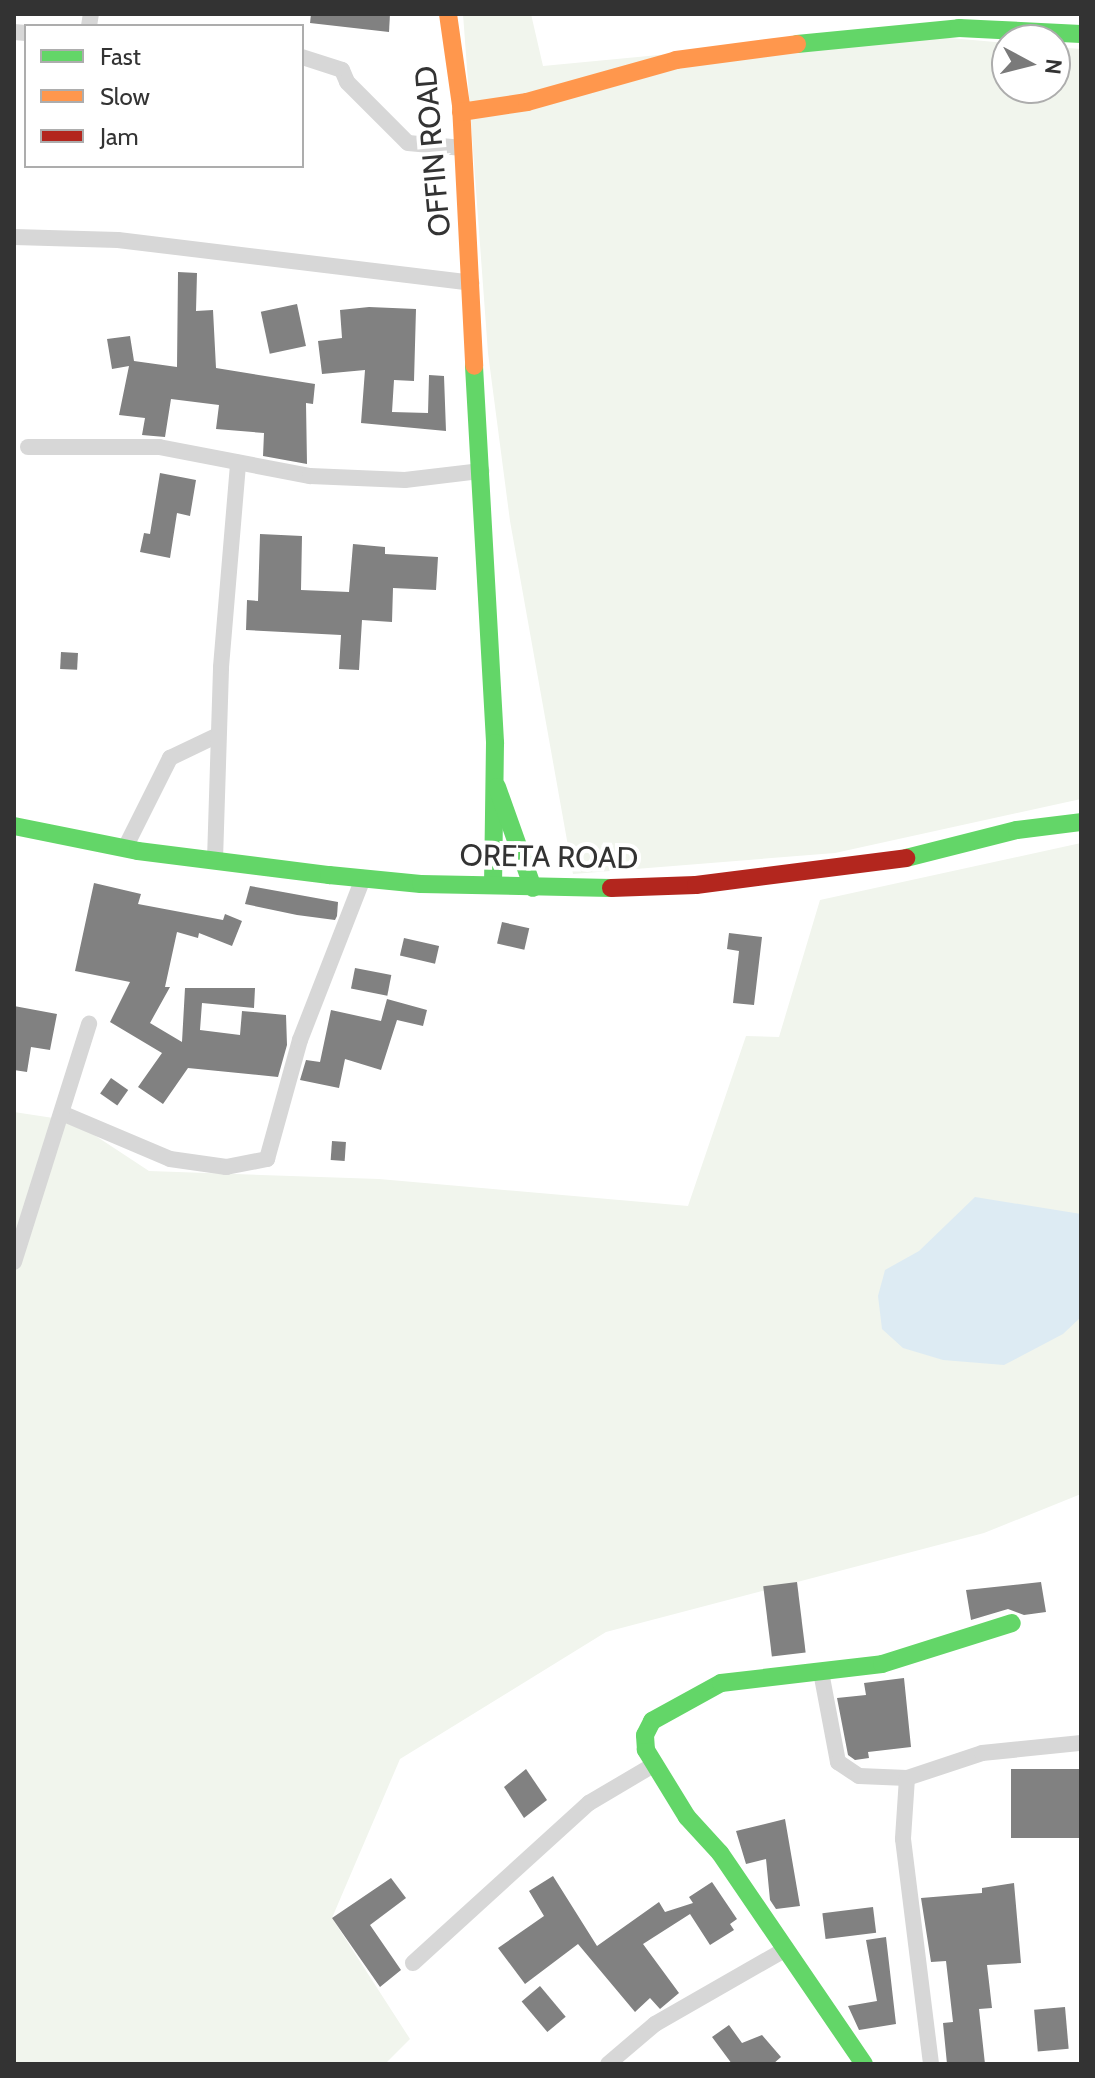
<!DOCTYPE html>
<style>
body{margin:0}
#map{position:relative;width:1095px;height:2078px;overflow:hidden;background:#fff;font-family:Cabin,sans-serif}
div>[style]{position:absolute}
.green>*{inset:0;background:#f1f5ed}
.water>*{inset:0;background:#ddebf3}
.building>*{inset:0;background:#818181;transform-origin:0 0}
.street>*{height:16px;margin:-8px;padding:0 8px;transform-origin:8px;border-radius:8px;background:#d7d7d7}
.fast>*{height:18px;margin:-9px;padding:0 9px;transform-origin:9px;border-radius:9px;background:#63d668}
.slow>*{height:18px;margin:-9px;padding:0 9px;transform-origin:9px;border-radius:9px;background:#ff974d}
.jam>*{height:18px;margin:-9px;padding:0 9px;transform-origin:9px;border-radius:9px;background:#b3261e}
span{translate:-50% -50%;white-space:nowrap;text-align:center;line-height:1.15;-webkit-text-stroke:8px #fff;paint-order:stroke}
.street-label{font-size:30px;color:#333}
.frame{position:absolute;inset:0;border:16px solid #333;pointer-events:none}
.legend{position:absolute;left:24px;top:24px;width:280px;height:144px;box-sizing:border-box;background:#fff;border:2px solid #adadad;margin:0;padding:10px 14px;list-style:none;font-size:24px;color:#333}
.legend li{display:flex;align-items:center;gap:16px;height:40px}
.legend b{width:40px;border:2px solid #adadad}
.north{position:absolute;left:991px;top:24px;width:80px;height:80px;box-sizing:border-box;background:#fff;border:2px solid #adadad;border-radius:50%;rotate:97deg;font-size:22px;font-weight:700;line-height:32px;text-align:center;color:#333}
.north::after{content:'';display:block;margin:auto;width:28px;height:36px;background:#7a7a7a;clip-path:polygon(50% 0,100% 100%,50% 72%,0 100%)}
</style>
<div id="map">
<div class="green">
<i style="clip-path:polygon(463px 14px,531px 14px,543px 66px,892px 33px,1007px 43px,1007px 88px,1055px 88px,1055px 47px,1081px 49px,1081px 799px,835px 853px,573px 874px,510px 521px,488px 353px)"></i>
<i style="clip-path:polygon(1081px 843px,1081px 1494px,984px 1533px,606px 1632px,400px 1759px,332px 1918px,410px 2039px,385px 2064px,14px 2064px,14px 1112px,73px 1121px,149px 1171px,379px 1179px,688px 1206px,746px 1036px,779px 1037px,820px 900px)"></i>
</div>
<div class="water">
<i style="clip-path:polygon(975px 1197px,1081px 1214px,1081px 1317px,1063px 1334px,1004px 1365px,943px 1360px,903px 1348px,882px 1329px,878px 1296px,885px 1270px,919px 1251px)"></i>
</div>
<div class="building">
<i style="clip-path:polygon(311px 14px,390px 14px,389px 32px,310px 23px)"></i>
<i style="clip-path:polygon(178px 272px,197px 273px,196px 311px,213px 310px,216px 368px,315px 384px,313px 404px,306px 403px,307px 464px,263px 456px,264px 433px,216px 429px,219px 405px,171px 399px,165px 437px,142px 435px,145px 418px,119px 415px,129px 366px,112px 369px,107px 339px,130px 336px,134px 361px,177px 367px)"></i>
<i style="left:297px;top:304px;width:43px;height:37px;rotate:78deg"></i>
<i style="clip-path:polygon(369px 307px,416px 309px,414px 381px,394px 380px,392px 412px,428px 413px,429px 375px,444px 376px,446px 431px,361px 423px,365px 370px,322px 374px,318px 341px,342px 338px,340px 310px)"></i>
<i style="clip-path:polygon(160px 473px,196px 480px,190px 516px,177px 513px,170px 558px,140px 552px,144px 533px,150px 534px)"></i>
<i style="clip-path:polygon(260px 534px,302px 536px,301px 590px,349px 592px,353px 544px,385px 547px,385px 554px,438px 557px,436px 590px,393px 588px,392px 622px,362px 620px,359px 670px,339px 669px,341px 635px,246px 630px,247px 600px,258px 601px)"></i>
<i style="left:61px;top:652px;width:17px;height:17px;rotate:3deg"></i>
<i style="clip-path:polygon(94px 883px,141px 894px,138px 904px,223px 920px,225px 914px,242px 921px,232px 946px,199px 933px,198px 938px,177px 932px,165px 987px,170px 987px,150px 1023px,182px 1042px,185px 988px,255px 988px,254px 1008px,202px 1003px,200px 1030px,240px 1035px,242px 1011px,286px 1015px,287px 1045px,278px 1077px,188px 1068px,163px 1104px,138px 1087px,162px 1053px,110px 1022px,130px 982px,75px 971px)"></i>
<i style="clip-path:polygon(250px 886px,338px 902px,337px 916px,335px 920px,297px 915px,245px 904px)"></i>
<i style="left:502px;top:922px;width:28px;height:22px;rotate:13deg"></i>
<i style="clip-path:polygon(729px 933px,762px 937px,754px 1005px,733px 1003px,739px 951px,727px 949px)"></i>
<i style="left:404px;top:938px;width:36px;height:18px;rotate:13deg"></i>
<i style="left:355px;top:968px;width:37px;height:21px;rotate:11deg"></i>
<i style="clip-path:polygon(387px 999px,427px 1010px,423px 1026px,397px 1020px,381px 1070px,345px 1059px,339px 1088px,300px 1080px,306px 1060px,320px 1062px,331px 1010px,381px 1021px)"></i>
<i style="clip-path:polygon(14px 1006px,57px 1014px,50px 1050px,31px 1047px,27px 1072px,14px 1070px)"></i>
<i style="left:111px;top:1078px;width:21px;height:19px;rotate:35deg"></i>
<i style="left:332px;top:1141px;width:14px;height:19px;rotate:4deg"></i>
<i style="left:797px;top:1582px;width:71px;height:34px;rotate:83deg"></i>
<i style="clip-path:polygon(1041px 1582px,1046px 1612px,1024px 1615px,1008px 1609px,971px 1620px,966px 1590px)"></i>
<i style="clip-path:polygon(904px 1678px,911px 1747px,868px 1752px,869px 1758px,855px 1760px,848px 1755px,837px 1698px,866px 1695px,864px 1683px)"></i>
<i style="clip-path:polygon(526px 1769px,547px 1800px,524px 1818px,504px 1787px)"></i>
<i style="left:1081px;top:1769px;width:69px;height:70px;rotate:90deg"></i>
<i style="clip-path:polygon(785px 1819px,800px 1906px,776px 1909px,770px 1900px,766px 1859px,746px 1864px,736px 1831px)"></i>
<i style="clip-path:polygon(553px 1876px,597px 1946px,659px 1902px,665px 1912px,693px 1903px,689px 1897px,712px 1882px,737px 1919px,730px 1924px,734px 1930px,710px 1945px,690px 1914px,643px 1944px,679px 1993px,660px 2009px,650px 1998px,635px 2012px,578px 1944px,525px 1984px,498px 1948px,544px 1916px,529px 1891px)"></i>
<i style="clip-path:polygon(391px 1878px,406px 1898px,370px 1925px,401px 1970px,380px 1987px,332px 1918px)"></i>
<i style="clip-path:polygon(1014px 1883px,1021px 1963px,987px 1965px,992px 2008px,979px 2009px,985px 2064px,947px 2064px,943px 2023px,953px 2022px,946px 1961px,931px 1962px,921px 1898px,982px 1893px,982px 1888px)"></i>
<i style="left:873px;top:1907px;width:26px;height:51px;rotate:83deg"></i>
<i style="clip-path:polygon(886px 1937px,896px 2024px,859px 2030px,848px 2006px,877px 2001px,866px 1940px)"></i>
<i style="left:540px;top:1986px;width:40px;height:24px;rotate:50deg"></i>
<i style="left:1065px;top:2007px;width:42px;height:31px;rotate:85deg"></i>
<i style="clip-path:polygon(729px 2025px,742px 2043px,762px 2035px,781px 2057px,773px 2064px,732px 2064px,712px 2037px)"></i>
</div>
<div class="street">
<i style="left:89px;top:26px;width:12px;rotate:-81deg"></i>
<i style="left:14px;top:32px;width:12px;rotate:5deg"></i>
<i style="left:302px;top:57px;width:42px;rotate:18deg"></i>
<i style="left:342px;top:70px;width:13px;rotate:67deg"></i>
<i style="left:347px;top:82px;width:86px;rotate:45deg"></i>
<i style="left:408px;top:143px;width:55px;rotate:5.2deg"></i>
<i style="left:14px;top:237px;width:104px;rotate:1.7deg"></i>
<i style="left:118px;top:240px;width:356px;rotate:6.9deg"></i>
<i style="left:28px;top:447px;width:131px"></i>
<i style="left:159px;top:447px;width:154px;rotate:10.9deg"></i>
<i style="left:310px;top:476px;width:95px;rotate:2.4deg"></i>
<i style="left:405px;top:480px;width:77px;rotate:-6.8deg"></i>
<i style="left:125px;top:848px;width:101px;rotate:-63.4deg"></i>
<i style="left:170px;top:758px;width:53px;rotate:-25.6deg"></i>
<i style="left:215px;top:860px;width:193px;rotate:-88.2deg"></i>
<i style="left:221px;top:667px;width:205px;rotate:-85.2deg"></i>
<i style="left:64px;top:1114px;width:115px;rotate:23deg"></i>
<i style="left:170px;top:1159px;width:57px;rotate:8.1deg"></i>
<i style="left:226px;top:1167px;width:42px;rotate:-11deg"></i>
<i style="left:267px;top:1159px;width:123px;rotate:-74.5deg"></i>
<i style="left:300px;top:1040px;width:174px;rotate:-68.7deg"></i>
<i style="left:14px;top:1262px;width:250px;rotate:-72.5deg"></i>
<i style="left:821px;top:1672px;width:92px;rotate:79.3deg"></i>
<i style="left:838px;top:1762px;width:25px;rotate:34deg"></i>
<i style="left:859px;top:1776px;width:48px;rotate:2.4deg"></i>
<i style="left:907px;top:1778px;width:79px;rotate:-18.4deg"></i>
<i style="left:982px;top:1753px;width:100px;rotate:-5.8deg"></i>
<i style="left:907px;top:1778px;width:61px;rotate:93.8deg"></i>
<i style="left:903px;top:1839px;width:227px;rotate:82.9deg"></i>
<i style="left:413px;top:1963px;width:238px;rotate:-42.3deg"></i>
<i style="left:589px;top:1803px;width:77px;rotate:-30.6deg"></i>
<i style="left:608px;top:2064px;width:62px;rotate:-40.4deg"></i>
<i style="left:655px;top:2024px;width:151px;rotate:-29.8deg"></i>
</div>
<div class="fast">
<i style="left:797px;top:44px;width:163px;rotate:-5.6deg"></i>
<i style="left:959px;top:28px;width:122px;rotate:2.8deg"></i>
<i style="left:474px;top:366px;width:378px;rotate:86.8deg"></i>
<i style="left:495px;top:743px;width:142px;rotate:90.8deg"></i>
<i style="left:497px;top:787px;width:107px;rotate:70.4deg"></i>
<i style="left:14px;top:826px;width:126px;rotate:11.4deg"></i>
<i style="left:138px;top:851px;width:193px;rotate:7.2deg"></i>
<i style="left:329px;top:875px;width:92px;rotate:5.6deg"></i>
<i style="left:421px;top:884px;width:190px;rotate:1.2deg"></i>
<i style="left:906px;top:858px;width:114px;rotate:-14.2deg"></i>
<i style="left:1017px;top:830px;width:64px;rotate:-7.1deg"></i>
<i style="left:864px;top:2064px;width:255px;rotate:-124.3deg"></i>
<i style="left:720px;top:1853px;width:49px;rotate:-132.5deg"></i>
<i style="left:687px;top:1817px;width:79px;rotate:-121.5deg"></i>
<i style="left:646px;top:1750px;width:15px;rotate:-94deg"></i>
<i style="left:645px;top:1735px;width:16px;rotate:-63deg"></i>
<i style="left:652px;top:1721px;width:79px;rotate:-28.8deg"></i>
<i style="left:721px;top:1683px;width:162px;rotate:-6.7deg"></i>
<i style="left:882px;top:1664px;width:136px;rotate:-17.5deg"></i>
</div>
<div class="slow">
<i style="left:448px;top:14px;width:92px;rotate:81.9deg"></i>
<i style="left:461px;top:105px;width:261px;rotate:87.1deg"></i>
<i style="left:461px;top:112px;width:67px;rotate:-8.6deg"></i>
<i style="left:527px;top:102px;width:155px;rotate:-15.7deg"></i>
<i style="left:676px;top:60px;width:122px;rotate:-7.5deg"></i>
</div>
<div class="jam">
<i style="left:611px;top:888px;width:85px;rotate:-2deg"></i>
<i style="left:696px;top:885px;width:212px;rotate:-7.3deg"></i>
</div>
<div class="street-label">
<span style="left:433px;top:151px;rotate:-95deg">OFFIN ROAD</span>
<span style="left:549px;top:857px;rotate:1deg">ORETA ROAD</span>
</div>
<div class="frame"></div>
<ul class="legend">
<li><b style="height:10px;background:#63d668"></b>Fast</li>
<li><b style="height:10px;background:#ff974d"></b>Slow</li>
<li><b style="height:10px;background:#b3261e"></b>Jam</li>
</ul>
<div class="north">N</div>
</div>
